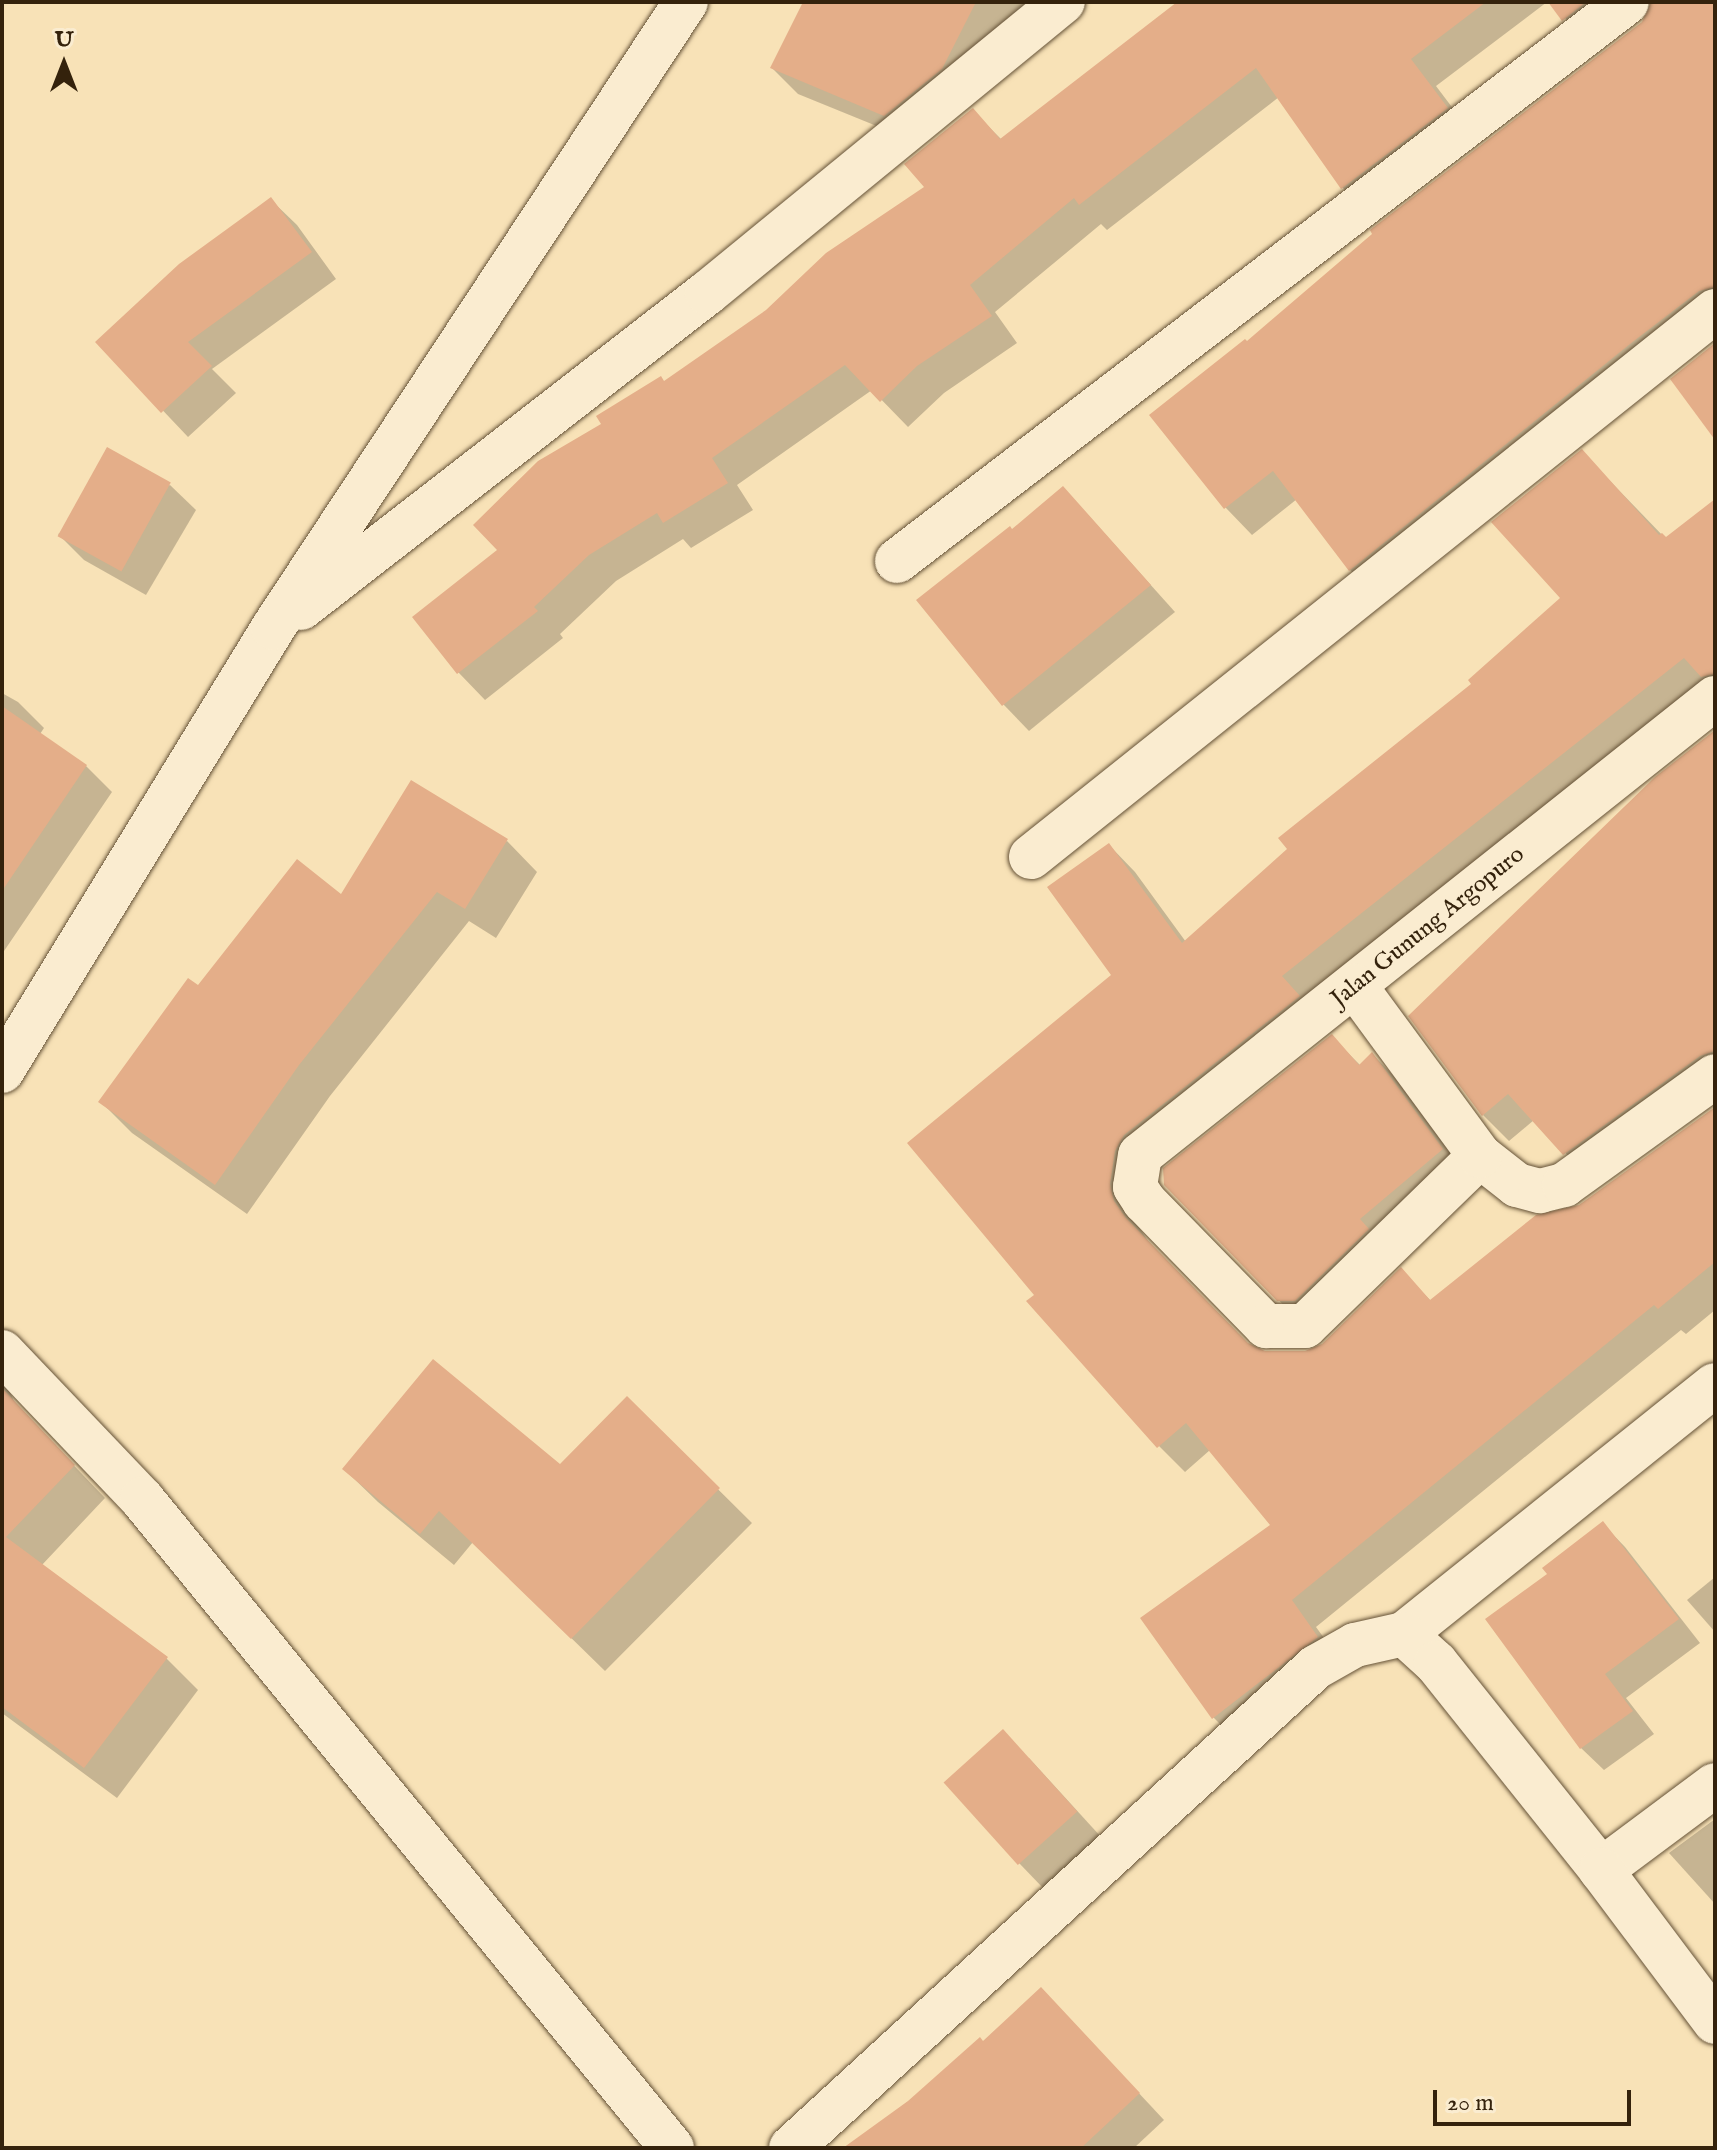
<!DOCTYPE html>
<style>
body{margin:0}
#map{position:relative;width:1717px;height:2150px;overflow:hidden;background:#f8e2b7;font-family:"IM FELL English",serif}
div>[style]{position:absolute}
.shadow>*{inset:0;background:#0003}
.building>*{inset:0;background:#e4ae89;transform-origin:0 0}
.roads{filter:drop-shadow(0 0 2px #655237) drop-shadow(0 0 2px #655237)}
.minor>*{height:44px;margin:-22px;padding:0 22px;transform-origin:22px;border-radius:22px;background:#faecd0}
span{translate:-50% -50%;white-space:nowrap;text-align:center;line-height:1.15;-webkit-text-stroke:8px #faecd0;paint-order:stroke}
.street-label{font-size:24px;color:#34220c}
.frame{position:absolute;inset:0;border:4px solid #34220c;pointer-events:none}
.north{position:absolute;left:24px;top:24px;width:80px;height:80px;-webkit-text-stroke:6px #faecd0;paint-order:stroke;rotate:0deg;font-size:22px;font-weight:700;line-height:32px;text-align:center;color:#34220c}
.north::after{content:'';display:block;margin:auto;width:28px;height:36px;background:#34220c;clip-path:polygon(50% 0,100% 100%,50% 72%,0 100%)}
.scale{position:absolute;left:1433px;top:2090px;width:198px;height:36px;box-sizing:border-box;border:4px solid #34220c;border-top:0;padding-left:10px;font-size:24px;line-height:28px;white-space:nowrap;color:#34220c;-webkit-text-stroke:6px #faecd0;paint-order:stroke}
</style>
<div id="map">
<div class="shadow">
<i style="clip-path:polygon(805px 2px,1030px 2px,911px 140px,798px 94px,772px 68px)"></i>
<i style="clip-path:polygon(1181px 2px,1547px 2px,1436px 86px,1473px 135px,1369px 214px,1343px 188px,1279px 97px,1107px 230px,1101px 224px,995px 312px,1017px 343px,944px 393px,908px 427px,872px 390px,737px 485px,753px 510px,691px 548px,683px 539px,616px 581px,560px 634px,563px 638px,485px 700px,459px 673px,415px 618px,500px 550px,603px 424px,768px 311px,927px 188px,973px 111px,1002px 140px)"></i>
<i style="clip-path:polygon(1551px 2px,1715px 2px,1715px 327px,1377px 596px,1350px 570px,1297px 499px,1252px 535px,1226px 508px,1152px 415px,1247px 344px,1644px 23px,1653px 2px,1639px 8px,1590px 46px)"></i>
<i style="clip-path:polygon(271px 200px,297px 225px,336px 279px,212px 369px,236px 393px,188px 437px,98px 342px)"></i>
<i style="clip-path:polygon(1582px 452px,1666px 539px,1715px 502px,1715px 688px,1150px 1162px,1136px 1211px,1140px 1229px,1152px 1247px,1255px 1351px,1305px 1353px,1323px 1346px,1401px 1270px,1432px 1302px,1579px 1207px,1715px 1109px,1715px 1310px,1686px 1334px,1681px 1330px,1316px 1627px,1343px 1664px,1240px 1744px,1214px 1718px,1142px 1619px,1273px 1525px,1210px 1450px,1185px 1472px,1159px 1446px,1036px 1295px,1114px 975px,1109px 845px,1135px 872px,1186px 942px,1474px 684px,1563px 598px)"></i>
<i style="clip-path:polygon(170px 485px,196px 510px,146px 595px,84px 560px,58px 534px)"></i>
<i style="clip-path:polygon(1088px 515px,1175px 612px,1029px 731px,1004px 705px,919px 600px,1013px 532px)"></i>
<i style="clip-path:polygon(2px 693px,18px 702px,44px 728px,40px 734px,86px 766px,112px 792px,2px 954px)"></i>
<i style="clip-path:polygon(1715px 732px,1715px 1090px,1591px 1180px,1534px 1120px,1509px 1141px,1483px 1115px)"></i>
<i style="clip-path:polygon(507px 841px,537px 872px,496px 938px,469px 921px,330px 1096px,247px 1214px,132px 1133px,101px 1102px,198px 988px,341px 897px)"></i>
<i style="clip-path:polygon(1332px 1037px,1361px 1066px,1372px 1054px,1398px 1080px,1468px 1175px,1304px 1326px,1166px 1185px)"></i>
<i style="clip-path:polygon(2px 1372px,15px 1404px,105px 1498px,41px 1566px,166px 1658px,198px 1690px,117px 1798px,2px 1713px)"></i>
<i style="clip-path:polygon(627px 1399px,752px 1523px,605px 1671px,473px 1542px,454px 1565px,378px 1502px,344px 1469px,560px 1467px)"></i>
<i style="clip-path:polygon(1603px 1524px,1625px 1547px,1700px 1643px,1626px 1698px,1654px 1734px,1604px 1770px,1581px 1748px)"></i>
<i style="clip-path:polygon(1715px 1577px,1715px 1632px,1687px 1600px)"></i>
<i style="clip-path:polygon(1029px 1758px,1102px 1838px,1044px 1889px,1019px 1863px)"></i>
<i style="clip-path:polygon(1715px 1819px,1715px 1904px,1669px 1853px)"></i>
<i style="clip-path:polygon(1066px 2015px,1164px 2120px,1134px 2148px,847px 2148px,984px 2044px)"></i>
</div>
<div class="building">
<i style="clip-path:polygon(803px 2px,976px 2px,942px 69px,884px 116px,770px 68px)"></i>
<i style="clip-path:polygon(1177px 2px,1486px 2px,1411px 59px,1448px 108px,1341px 189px,1256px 68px,1079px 205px,1074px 198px,970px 285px,992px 316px,917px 366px,880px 402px,845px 365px,712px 458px,728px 483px,663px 523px,657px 513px,589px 555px,534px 607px,538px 611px,457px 674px,412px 617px,497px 550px,473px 525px,538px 461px,601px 424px,596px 416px,661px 376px,664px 381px,766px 310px,826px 253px,924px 187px,904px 164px,973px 108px,1000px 139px)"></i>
<i style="clip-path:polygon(1548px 2px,1586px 2px,1562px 21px)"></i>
<i style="clip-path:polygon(1651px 2px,1715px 2px,1715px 287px,1699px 291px,1630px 344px,1349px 571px,1273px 471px,1224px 509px,1149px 415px,1245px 339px,1247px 341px,1372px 234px,1370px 230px,1642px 22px)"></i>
<i style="clip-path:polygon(271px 197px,312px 252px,188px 342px,212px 366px,161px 413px,95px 342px,179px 264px)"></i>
<i style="clip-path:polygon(1715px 343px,1715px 440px,1670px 379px)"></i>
<i style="left:107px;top:447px;width:73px;height:102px;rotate:29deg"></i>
<i style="clip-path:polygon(1582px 449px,1659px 535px,1662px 533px,1666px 537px,1715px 499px,1715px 674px,1701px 677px,1684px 658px,1282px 976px,1300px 996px,1124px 1135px,1115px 1151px,1110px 1184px,1114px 1201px,1126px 1218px,1248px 1343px,1265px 1351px,1305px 1351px,1322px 1344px,1401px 1267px,1430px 1300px,1536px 1215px,1579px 1205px,1715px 1107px,1715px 1262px,1658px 1309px,1654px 1305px,1292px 1600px,1318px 1637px,1212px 1719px,1140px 1618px,1270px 1525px,1186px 1423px,1157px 1448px,1026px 1301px,1034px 1295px,907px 1143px,1111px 975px,1047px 887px,1109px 843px,1182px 943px,1287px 849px,1278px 838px,1471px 684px,1468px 680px,1560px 598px,1491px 522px)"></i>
<i style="clip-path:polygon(1063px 486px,1151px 585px,1002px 706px,916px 600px,1010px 526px,1012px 529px)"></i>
<i style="clip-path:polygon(2px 706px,87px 765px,2px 891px)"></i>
<i style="clip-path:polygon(1715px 730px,1715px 1051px,1700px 1056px,1563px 1155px,1508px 1094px,1482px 1116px,1408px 1016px,1655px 777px)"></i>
<i style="clip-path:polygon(411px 780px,508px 839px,465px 909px,437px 892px,299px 1065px,215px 1185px,98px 1102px,188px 978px,198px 985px,297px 859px,341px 894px)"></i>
<i style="clip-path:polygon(1332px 1034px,1359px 1065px,1372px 1052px,1443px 1149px,1360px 1219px,1369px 1229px,1295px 1301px,1277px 1301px,1164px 1185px,1163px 1168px)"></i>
<i style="clip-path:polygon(433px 1359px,560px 1464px,627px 1396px,720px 1488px,571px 1639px,439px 1511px,420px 1534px,342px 1469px)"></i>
<i style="clip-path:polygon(2px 1388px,75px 1465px,6px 1537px,168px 1657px,84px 1768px,2px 1707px)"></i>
<i style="clip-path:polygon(1603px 1521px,1679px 1619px,1605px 1674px,1633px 1711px,1580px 1749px,1485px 1619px,1547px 1574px,1542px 1568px)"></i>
<i style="left:1003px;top:1729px;width:111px;height:80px;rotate:48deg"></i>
<i style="clip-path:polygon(1041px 1987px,1140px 2093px,1081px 2148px,843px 2148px,908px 2101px,980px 2037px,983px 2041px)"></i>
</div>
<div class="roads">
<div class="minor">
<i style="left:897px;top:561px;width:919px;rotate:-37.44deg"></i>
<i style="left:301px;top:608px;width:514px;rotate:-37.81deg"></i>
<i style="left:707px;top:293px;width:460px;rotate:-39.3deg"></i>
<i style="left:1715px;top:698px;width:734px;rotate:141.52deg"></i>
<i style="left:1140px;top:1155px;width:32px;rotate:99deg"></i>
<i style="left:1135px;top:1187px;width:17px;rotate:57deg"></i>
<i style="left:1144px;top:1201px;width:175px;rotate:45.7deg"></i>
<i style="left:1266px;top:1326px;width:39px"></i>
<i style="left:1305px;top:1326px;width:244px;rotate:-44.2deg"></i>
<i style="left:1480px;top:1156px;width:47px;rotate:38.1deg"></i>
<i style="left:1517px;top:1185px;width:24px;rotate:15deg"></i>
<i style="left:1540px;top:1191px;width:25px;rotate:-14deg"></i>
<i style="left:1564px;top:1185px;width:186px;rotate:-35.8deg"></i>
<i style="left:1031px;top:857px;width:875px;rotate:-38.6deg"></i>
<i style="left:1355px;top:986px;width:211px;rotate:53.7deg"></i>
<i style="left:2px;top:1071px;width:519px;rotate:-58.54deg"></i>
<i style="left:273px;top:628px;width:750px;rotate:-56.59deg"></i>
<i style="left:2px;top:1352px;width:203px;rotate:46.4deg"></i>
<i style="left:142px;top:1499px;width:838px;rotate:50.76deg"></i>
<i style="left:1404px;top:1634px;width:398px;rotate:-38.7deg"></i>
<i style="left:1601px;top:1870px;width:142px;rotate:-36.7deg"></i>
<i style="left:791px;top:2148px;width:712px;rotate:-42.5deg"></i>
<i style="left:1316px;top:1667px;width:45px;rotate:-29.4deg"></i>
<i style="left:1355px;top:1645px;width:50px;rotate:-12.7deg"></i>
<i style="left:1404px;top:1634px;width:43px;rotate:42.2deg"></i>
<i style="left:1436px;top:1663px;width:265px;rotate:51.4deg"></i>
<i style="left:1601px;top:1870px;width:190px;rotate:53.1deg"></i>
</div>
</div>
<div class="street-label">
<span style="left:1428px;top:927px;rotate:-39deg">Jalan Gunung Argopuro</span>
</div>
<div class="frame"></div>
<div class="north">U</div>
<div class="scale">20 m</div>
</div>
